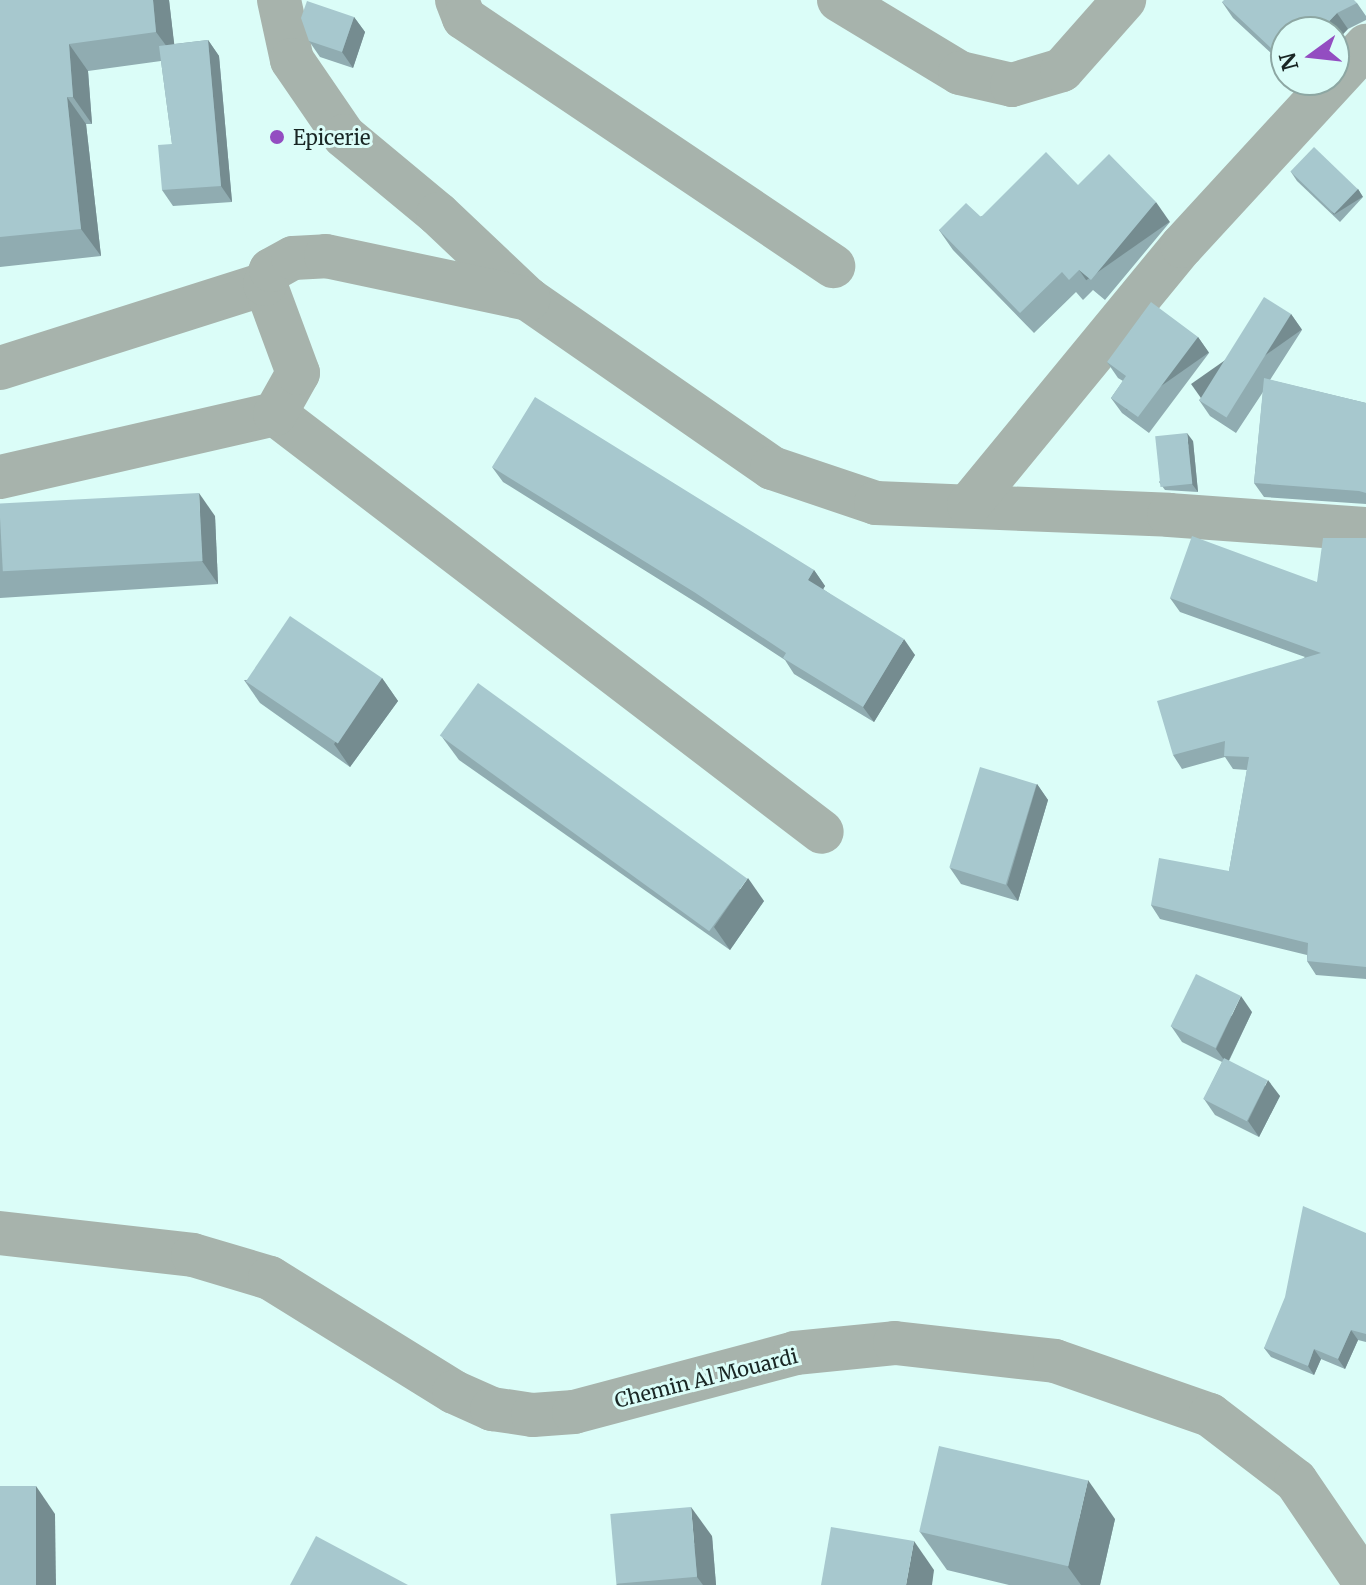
<!DOCTYPE html>
<style>
body{margin:0}
#map{position:relative;width:1366px;height:1585px;overflow:hidden;background:#dbfdf8;font-family:Merriweather,serif}
div>[style]{position:absolute}
.minor>*{height:44px;margin:-22px;padding:0 22px;transform-origin:22px;border-radius:22px;background:#a7b3ac}
.tertiary>*{height:44px;margin:-22px;padding:0 22px;transform-origin:22px;border-radius:22px;background:#a7b3ac}
.wall>*{inset:0;background:#90acb1}
.shaded-wall>*{inset:0;background:#758c90;transform-origin:0 0}
.building>*{inset:0;background:#a7c8ce;transform-origin:0 0}
.dots>*{width:22px;height:22px;translate:-50% -50%;box-sizing:border-box;border:4px solid #dbfdf8;border-radius:50%}
span{translate:-50% -50%;white-space:nowrap;text-align:center;line-height:1.15;-webkit-text-stroke:6px #dbfdf8;paint-order:stroke}
.poi-label{font-size:20px;color:#192624}
.left{translate:0 -50%;text-align:left}
.street-label{font-size:20px;color:#192624}
.north{position:absolute;left:1270px;top:16px;width:80px;height:80px;box-sizing:border-box;background:#dbfdf8;border:2px solid #8da7a3;border-radius:50%;rotate:255deg;font-size:22px;font-weight:700;line-height:32px;text-align:center;color:#192624}
.north::after{content:'';display:block;margin:auto;width:28px;height:36px;background:#934dc1;clip-path:polygon(50% 0,100% 100%,50% 72%,0 100%)}
</style>
<div id="map">
<div class="minor">
<i style="left:279px;top:0;width:61px;rotate:77.8deg"></i>
<i style="left:292px;top:60px;width:92px;rotate:55.6deg"></i>
<i style="left:344px;top:136px;width:122px;rotate:39.7deg"></i>
<i style="left:438px;top:214px;width:124px;rotate:43.4deg"></i>
<i style="left:528px;top:299px;width:297px;rotate:34.7deg"></i>
<i style="left:772px;top:468px;width:110px;rotate:18.6deg"></i>
<i style="left:876px;top:503px;width:293px;rotate:2.3deg"></i>
<i style="left:1169px;top:515px;width:197px;rotate:4.1deg"></i>
<i style="left:457px;top:0;width:19px;rotate:69deg"></i>
<i style="left:464px;top:18px;width:445px;rotate:33.9deg"></i>
<i style="left:839px;top:0;width:141px;rotate:31.1deg"></i>
<i style="left:960px;top:73px;width:53px;rotate:13deg"></i>
<i style="left:1012px;top:85px;width:52px;rotate:-16.7deg"></i>
<i style="left:1062px;top:70px;width:94px;rotate:-48.5deg"></i>
<i style="left:0;top:368px;width:278px;rotate:-17.6deg"></i>
<i style="left:275px;top:414px;width:688px;rotate:37.39deg"></i>
<i style="left:0;top:477px;width:282px;rotate:-12.9deg"></i>
<i style="left:275px;top:414px;width:47px;rotate:-60.7deg"></i>
<i style="left:298px;top:373px;width:95px;rotate:-110.3deg"></i>
<i style="left:265px;top:284px;width:15px;rotate:-67deg"></i>
<i style="left:271px;top:270px;width:25px;rotate:-29deg"></i>
<i style="left:293px;top:258px;width:33px;rotate:-3deg"></i>
<i style="left:326px;top:256px;width:207px;rotate:12deg"></i>
<i style="left:969px;top:505px;width:335px;rotate:-50.6deg"></i>
<i style="left:1182px;top:246px;width:272px;rotate:-47.4deg"></i>
</div>
<div class="tertiary">
<i style="left:0;top:1233px;width:194px;rotate:6.5deg"></i>
<i style="left:193px;top:1255px;width:80px;rotate:16.6deg"></i>
<i style="left:270px;top:1278px;width:216px;rotate:31.8deg"></i>
<i style="left:454px;top:1392px;width:42px;rotate:24.1deg"></i>
<i style="left:492px;top:1409px;width:41px;rotate:8.3deg"></i>
<i style="left:533px;top:1415px;width:41px;rotate:-4.2deg"></i>
<i style="left:574px;top:1412px;width:229px;rotate:-14.9deg"></i>
<i style="left:795px;top:1353px;width:100px;rotate:-5.7deg"></i>
<i style="left:895px;top:1343px;width:161px;rotate:6.4deg"></i>
<i style="left:1055px;top:1361px;width:164px;rotate:19.2deg"></i>
<i style="left:1210px;top:1415px;width:108px;rotate:37.5deg"></i>
<i style="left:1296px;top:1481px;width:125px;rotate:55.8deg"></i>
</div>
<div class="wall">
<i style="clip-path:polygon(0 0,169px 0,174px 44px,208px 40px,219px 56px,232px 202px,173px 206px,162px 190px,172px 144px,161px 61px,88px 71px,92px 124px,86px 124px,101px 256px,0 267px)"></i>
<i style="clip-path:polygon(1222px 2px,1357px 3px,1366px 16px,1366px 20px,1348px 29px,1286px 32px,1286px 67px,1233px 18px)"></i>
<i style="clip-path:polygon(354px 17px,365px 32px,353px 68px,320px 57px,309px 41px)"></i>
<i style="clip-path:polygon(1291px 172px,1358px 189px,1363px 197px,1340px 222px,1297px 181px)"></i>
<i style="clip-path:polygon(1078px 185px,1170px 222px,1105px 300px,1093px 290px,1083px 300px,1076px 292px,1034px 333px,953px 250px,939px 230px)"></i>
<i style="clip-path:polygon(1291px 314px,1302px 330px,1270px 380px,1366px 403px,1366px 504px,1264px 497px,1254px 483px,1263px 392px,1236px 433px,1210px 416px,1199px 400px)"></i>
<i style="clip-path:polygon(1198px 337px,1209px 353px,1149px 433px,1122px 413px,1111px 398px,1123px 381px,1118px 378px,1107px 362px)"></i>
<i style="clip-path:polygon(1193px 441px,1198px 492px,1165px 490px,1159px 482px)"></i>
<i style="clip-path:polygon(492px 467px,814px 570px,825px 586px,823px 589px,915px 655px,874px 722px,794px 674px,785px 660px,705px 608px,503px 482px)"></i>
<i style="clip-path:polygon(0 509px,215px 516px,218px 584px,0 598px)"></i>
<i style="clip-path:polygon(1366px 538px,1366px 979px,1316px 975px,1307px 961px,1307px 955px,1160px 919px,1151px 905px,1229px 871px,1247px 770px,1233px 769px,1225px 757px,1182px 769px,1173px 755px,1305px 657px,1180px 612px,1170px 598px,1317px 582px)"></i>
<i style="clip-path:polygon(382px 678px,398px 701px,350px 767px,260px 703px,244px 680px)"></i>
<i style="clip-path:polygon(442px 737px,764px 901px,730px 950px,459px 760px)"></i>
<i style="clip-path:polygon(1037px 784px,1048px 800px,1018px 901px,961px 884px,950px 868px)"></i>
<i style="clip-path:polygon(1252px 1012px,1229px 1061px,1280px 1096px,1259px 1137px,1215px 1115px,1204px 1099px,1222px 1062px,1182px 1042px,1171px 1026px)"></i>
<i style="clip-path:polygon(1366px 1233px,1366px 1342px,1358px 1340px,1345px 1369px,1321px 1359px,1314px 1375px,1271px 1357px,1264px 1348px)"></i>
<i style="clip-path:polygon(1115px 1519px,1100px 1585px,1009px 1585px,947px 1570px,920px 1532px)"></i>
<i style="clip-path:polygon(712px 1536px,716px 1585px,617px 1585px,616px 1584px)"></i>
</div>
<div class="shaded-wall">
<i style="clip-path:polygon(153px 0,169px 0,176px 59px,156px 32px)"></i>
<i style="clip-path:polygon(1337px 13px,1348px 29px,1334px 44px,1334px 32px,1319px 32px)"></i>
<i style="clip-path:polygon(354px 17px,365px 32px,353px 68px,342px 52px)"></i>
<i style="clip-path:polygon(208px 40px,219px 56px,232px 202px,221px 186px)"></i>
<i style="clip-path:polygon(69px 44px,88px 71px,92px 124px,73px 97px)"></i>
<i style="clip-path:polygon(67px 97px,86px 124px,101px 256px,81px 229px)"></i>
<i style="left:1358px;top:189px;width:9px;height:34px;rotate:58deg"></i>
<i style="left:1156px;top:202px;width:24px;height:102px;rotate:55deg"></i>
<i style="left:1291px;top:314px;width:19px;height:122px;rotate:55deg"></i>
<i style="left:1198px;top:337px;width:19px;height:100px;rotate:55deg"></i>
<i style="clip-path:polygon(1187px 433px,1193px 441px,1198px 492px,1192px 484px)"></i>
<i style="clip-path:polygon(199px 493px,215px 516px,218px 584px,202px 561px)"></i>
<i style="clip-path:polygon(814px 570px,825px 586px,819px 596px,808px 580px)"></i>
<i style="clip-path:polygon(904px 639px,915px 655px,874px 722px,863px 707px)"></i>
<i style="clip-path:polygon(382px 678px,398px 701px,350px 767px,334px 744px)"></i>
<i style="clip-path:polygon(1037px 784px,1048px 800px,1018px 901px,1007px 885px)"></i>
<i style="clip-path:polygon(748px 878px,764px 901px,730px 950px,714px 927px)"></i>
<i style="clip-path:polygon(1241px 996px,1252px 1012px,1227px 1064px,1216px 1049px)"></i>
<i style="clip-path:polygon(1268px 1080px,1280px 1096px,1259px 1137px,1248px 1121px)"></i>
<i style="clip-path:polygon(1351px 1330px,1358px 1340px,1345px 1369px,1338px 1359px)"></i>
<i style="clip-path:polygon(1314px 1349px,1321px 1359px,1314px 1375px,1308px 1366px)"></i>
<i style="clip-path:polygon(1088px 1480px,1115px 1519px,1100px 1585px,1081px 1585px,1068px 1567px)"></i>
<i style="clip-path:polygon(36px 1486px,55px 1514px,56px 1585px,36px 1585px)"></i>
<i style="clip-path:polygon(691px 1507px,712px 1536px,716px 1585px,703px 1585px,697px 1577px)"></i>
<i style="clip-path:polygon(914px 1541px,934px 1570px,932px 1585px,906px 1585px)"></i>
</div>
<div class="building">
<i style="clip-path:polygon(0 0,153px 0,156px 32px,69px 44px,73px 97px,67px 97px,81px 229px,0 237px)"></i>
<i style="clip-path:polygon(1224px 0,1354px 0,1357px 3px,1337px 13px,1319px 32px,1286px 32px,1286px 62px,1222px 2px)"></i>
<i style="clip-path:polygon(307px 1px,354px 17px,342px 52px,309px 41px,301px 18px)"></i>
<i style="clip-path:polygon(208px 40px,221px 186px,162px 190px,158px 145px,172px 144px,159px 46px)"></i>
<i style="left:1314px;top:147px;width:61px;height:34px;rotate:44deg"></i>
<i style="clip-path:polygon(1046px 152px,1078px 185px,1109px 154px,1156px 202px,1091px 280px,1079px 270px,1069px 280px,1062px 272px,1020px 313px,939px 230px,966px 203px,981px 217px)"></i>
<i style="left:1264px;top:297px;width:32px;height:122px;rotate:32deg"></i>
<i style="clip-path:polygon(1151px 302px,1198px 337px,1138px 417px,1111px 398px,1126px 376px,1107px 362px)"></i>
<i style="clip-path:polygon(1264px 378px,1366px 403px,1366px 493px,1359px 491px,1254px 483px)"></i>
<i style="clip-path:polygon(535px 397px,814px 570px,808px 580px,904px 639px,863px 707px,783px 658px,786px 653px,694px 592px,492px 467px)"></i>
<i style="left:1187px;top:433px;width:51px;height:32px;rotate:84deg"></i>
<i style="left:199px;top:493px;width:68px;height:200px;rotate:87deg"></i>
<i style="clip-path:polygon(1192px 536px,1317px 582px,1323px 538px,1366px 538px,1366px 967px,1307px 961px,1308px 943px,1151px 905px,1159px 858px,1229px 871px,1249px 757px,1224px 756px,1225px 741px,1173px 755px,1157px 701px,1321px 653px,1170px 598px)"></i>
<i style="left:290px;top:616px;width:111px;height:79px;rotate:34deg"></i>
<i style="left:478px;top:683px;width:333px;height:65px;rotate:36deg"></i>
<i style="left:980px;top:767px;width:59px;height:105px;rotate:17deg"></i>
<i style="left:1196px;top:974px;width:50px;height:58px;rotate:26deg"></i>
<i style="left:1224px;top:1058px;width:49px;height:46px;rotate:27deg"></i>
<i style="clip-path:polygon(1303px 1206px,1366px 1233px,1366px 1334px,1351px 1330px,1338px 1359px,1314px 1349px,1308px 1366px,1264px 1348px,1285px 1297px)"></i>
<i style="left:939px;top:1446px;width:153px;height:88px;rotate:13deg"></i>
<i style="left:0;top:1486px;width:36px;height:99px"></i>
<i style="left:691px;top:1507px;width:70px;height:81px;rotate:85deg"></i>
<i style="clip-path:polygon(831px 1527px,914px 1541px,906px 1585px,821px 1585px)"></i>
<i style="clip-path:polygon(316px 1536px,408px 1585px,290px 1585px)"></i>
</div>
<div class="dots">
<i style="left:277px;top:137px;background:#934dc1"></i>
</div>
<div class="poi-label">
<span class="left" style="left:293px;top:137px">Epicerie</span>
</div>
<div class="street-label">
<span style="left:706px;top:1378px;rotate:-14deg">Chemin Al Mouardi</span>
</div>
<div class="north">N</div>
</div>
